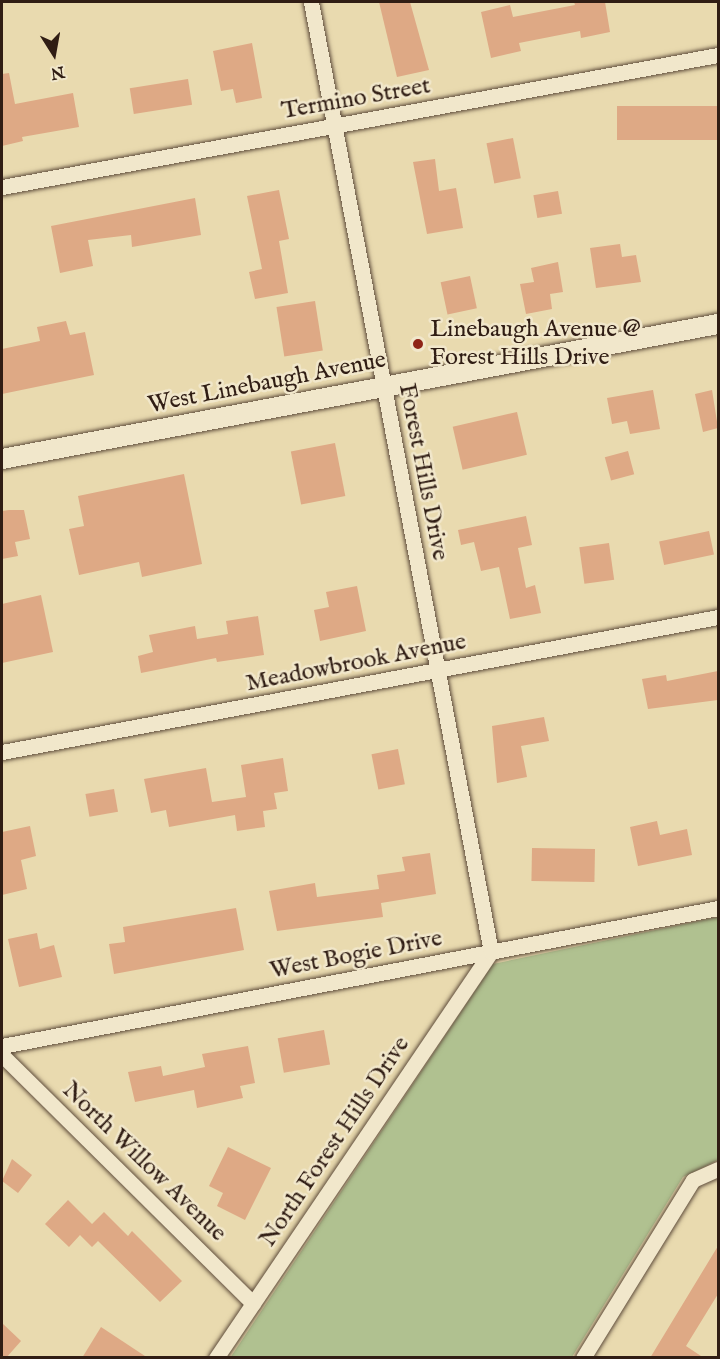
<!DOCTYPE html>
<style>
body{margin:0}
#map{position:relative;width:720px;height:1359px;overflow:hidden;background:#e9daaf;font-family:"IM FELL English",serif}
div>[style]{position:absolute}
.green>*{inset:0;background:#b0c190}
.building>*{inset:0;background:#dea985;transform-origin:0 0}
.roads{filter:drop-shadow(0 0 2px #5e4c3b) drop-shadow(0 0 2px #5e4c3b)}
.minor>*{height:15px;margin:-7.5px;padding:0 7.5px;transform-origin:7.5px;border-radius:7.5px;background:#f1e7cb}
.tertiary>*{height:20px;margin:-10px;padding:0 10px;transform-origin:10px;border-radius:10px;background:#f1e7cb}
.dots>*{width:16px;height:16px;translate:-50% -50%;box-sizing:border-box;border:3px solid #f1e7cb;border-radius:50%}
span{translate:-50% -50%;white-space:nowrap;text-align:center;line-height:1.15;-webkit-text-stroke:5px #f1e7cb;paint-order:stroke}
.street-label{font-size:24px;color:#301d14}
.poi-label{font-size:24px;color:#301d14}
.left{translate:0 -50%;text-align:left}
.frame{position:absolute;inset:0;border:3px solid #301d14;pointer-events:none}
.north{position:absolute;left:24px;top:24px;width:60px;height:60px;-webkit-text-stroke:4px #f1e7cb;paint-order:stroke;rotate:169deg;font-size:16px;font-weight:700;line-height:24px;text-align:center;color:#301d14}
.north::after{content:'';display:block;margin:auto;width:21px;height:27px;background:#301d14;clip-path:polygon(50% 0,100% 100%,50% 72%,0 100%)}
</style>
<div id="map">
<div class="green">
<i style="clip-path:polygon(718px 917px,718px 1160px,683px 1177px,572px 1357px,230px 1358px,493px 964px)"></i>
</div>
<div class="building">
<i style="clip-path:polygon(379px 2px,410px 2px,429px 70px,397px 77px)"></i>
<i style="clip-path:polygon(574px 2px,605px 2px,610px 32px,581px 38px,580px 31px,519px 43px,521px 51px,491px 58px,481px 12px,510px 5px,513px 17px,575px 5px)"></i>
<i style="clip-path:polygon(252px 43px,262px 98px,236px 103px,233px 89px,221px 91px,213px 51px)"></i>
<i style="clip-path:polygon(9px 73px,15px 104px,73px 93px,79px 127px,22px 137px,23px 141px,2px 146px,2px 74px)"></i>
<i style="left:188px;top:79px;width:26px;height:59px;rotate:81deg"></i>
<i style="left:718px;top:106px;width:34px;height:101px;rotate:90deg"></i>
<i style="left:513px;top:138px;width:41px;height:27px;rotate:79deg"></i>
<i style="clip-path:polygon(435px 159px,439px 191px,456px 188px,463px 228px,427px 234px,413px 162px)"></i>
<i style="clip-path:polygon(279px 190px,289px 239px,279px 241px,288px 293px,255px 299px,249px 272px,262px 269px,247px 196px)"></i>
<i style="left:558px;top:191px;width:23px;height:25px;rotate:80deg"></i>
<i style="clip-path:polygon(195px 198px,201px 235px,132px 247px,131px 235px,88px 240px,93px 266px,60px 273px,51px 226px)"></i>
<i style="clip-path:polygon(620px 244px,622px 257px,636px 255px,641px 282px,596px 288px,590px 248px)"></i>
<i style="clip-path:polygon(558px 262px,563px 292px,550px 294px,552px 309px,526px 314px,520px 284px,534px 282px,531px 268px)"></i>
<i style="left:470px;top:276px;width:33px;height:30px;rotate:78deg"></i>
<i style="left:315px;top:301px;width:50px;height:39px;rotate:81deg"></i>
<i style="clip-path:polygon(66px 321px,70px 335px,85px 332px,94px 375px,2px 394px,2px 349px,40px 341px,37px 327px)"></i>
<i style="clip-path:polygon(653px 390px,660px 429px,630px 434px,627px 421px,612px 424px,607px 398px)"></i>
<i style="clip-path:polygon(712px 390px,718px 428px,703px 432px,695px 394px)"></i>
<i style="left:517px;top:412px;width:44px;height:66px;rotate:77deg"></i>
<i style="left:335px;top:443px;width:54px;height:45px;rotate:79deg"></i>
<i style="left:628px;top:451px;width:24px;height:24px;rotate:75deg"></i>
<i style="clip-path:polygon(184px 474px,202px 564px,142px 577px,139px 562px,79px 575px,69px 529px,84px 526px,78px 496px)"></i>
<i style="clip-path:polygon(9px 510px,24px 510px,30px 539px,15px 542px,18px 556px,2px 559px,2px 511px)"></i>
<i style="clip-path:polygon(526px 516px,532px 545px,518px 548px,526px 588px,535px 585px,541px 613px,510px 619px,499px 567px,481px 571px,474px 542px,461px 545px,458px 530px)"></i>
<i style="left:709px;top:531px;width:24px;height:51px;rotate:78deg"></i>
<i style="left:609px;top:543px;width:37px;height:30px;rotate:82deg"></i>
<i style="clip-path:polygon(357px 586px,366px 631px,320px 641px,314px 610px,329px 607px,326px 592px)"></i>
<i style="clip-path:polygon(41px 595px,53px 652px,2px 663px,2px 604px)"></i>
<i style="clip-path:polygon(258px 616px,264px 655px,217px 662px,216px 658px,141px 673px,138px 656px,153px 652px,149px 635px,195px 626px,197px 639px,228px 634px,226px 621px)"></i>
<i style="clip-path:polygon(718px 671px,718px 700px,648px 709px,642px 679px,666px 675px,667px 681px)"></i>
<i style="clip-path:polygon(544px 717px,549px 741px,521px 746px,527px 777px,497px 783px,492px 726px)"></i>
<i style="left:398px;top:749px;width:36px;height:27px;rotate:79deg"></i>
<i style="clip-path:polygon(283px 758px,288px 791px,274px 793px,277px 809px,263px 811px,265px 827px,237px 831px,235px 815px,169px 827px,166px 810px,151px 813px,144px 779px,206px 768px,212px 802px,246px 797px,241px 765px)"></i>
<i style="left:114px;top:789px;width:23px;height:29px;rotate:80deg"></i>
<i style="clip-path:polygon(657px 821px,660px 835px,687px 829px,692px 855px,638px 866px,630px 827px)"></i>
<i style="clip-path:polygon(30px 826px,36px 856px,21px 860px,27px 889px,2px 895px,2px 832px)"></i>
<i style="left:532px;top:848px;width:63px;height:33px;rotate:1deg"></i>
<i style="clip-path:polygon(430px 853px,436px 894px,381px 903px,383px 917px,277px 931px,269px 891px,315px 883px,317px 897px,379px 889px,377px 875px,405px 871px,402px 857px)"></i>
<i style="clip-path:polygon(236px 908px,244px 950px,114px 974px,109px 944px,125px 942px,123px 927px)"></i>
<i style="clip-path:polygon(37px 933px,40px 949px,54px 945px,62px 977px,19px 987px,8px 939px)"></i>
<i style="left:324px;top:1030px;width:35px;height:47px;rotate:80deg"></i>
<i style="clip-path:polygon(248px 1046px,255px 1083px,240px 1086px,243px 1098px,197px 1108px,194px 1090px,135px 1102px,128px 1072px,161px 1066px,163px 1076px,205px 1067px,202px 1054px)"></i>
<i style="clip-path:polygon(228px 1147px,271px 1168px,245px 1220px,217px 1206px,223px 1193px,209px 1186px)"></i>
<i style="clip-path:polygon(12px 1159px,32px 1175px,18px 1193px,2px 1181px)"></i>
<i style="clip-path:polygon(68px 1200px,92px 1224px,104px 1212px,128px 1236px,132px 1231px,182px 1281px,160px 1302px,98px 1241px,92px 1247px,80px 1235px,69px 1247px,45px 1224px)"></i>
<i style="clip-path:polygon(718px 1246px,718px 1294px,686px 1346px,704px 1358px,650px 1358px)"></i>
<i style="clip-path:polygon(2px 1323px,21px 1341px,6px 1358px,2px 1358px)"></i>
<i style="clip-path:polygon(101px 1327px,148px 1358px,82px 1358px)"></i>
</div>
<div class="roads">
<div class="minor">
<i style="left:2px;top:187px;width:728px;rotate:-10.45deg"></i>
<i style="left:2px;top:752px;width:729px;rotate:-10.68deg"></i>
<i style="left:2px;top:1046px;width:729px;rotate:-10.91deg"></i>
<i style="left:2px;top:1055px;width:353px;rotate:44.7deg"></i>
<i style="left:216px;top:1358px;width:490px;rotate:-55.9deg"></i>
<i style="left:491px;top:952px;width:967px;rotate:-100.73deg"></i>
<i style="left:583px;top:1358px;width:209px;rotate:-58.3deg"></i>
<i style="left:693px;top:1180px;width:27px;rotate:-24deg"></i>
</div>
<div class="tertiary">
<i style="left:2px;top:459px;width:729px;rotate:-10.68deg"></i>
</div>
</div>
<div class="dots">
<i style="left:418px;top:344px;background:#8f2418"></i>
</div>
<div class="street-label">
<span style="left:356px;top:99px;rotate:-10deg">Termino Street</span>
<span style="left:267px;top:383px;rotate:-11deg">West Linebaugh Avenue</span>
<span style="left:423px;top:472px;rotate:79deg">Forest Hills Drive</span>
<span style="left:356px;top:663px;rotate:-11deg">Meadowbrook Avenue</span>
<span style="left:356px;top:955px;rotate:-11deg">West Bogie Drive</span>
<span style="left:335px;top:1142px;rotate:-56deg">North Forest Hills Drive</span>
<span style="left:144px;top:1162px;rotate:44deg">North Willow Avenue</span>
</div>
<div class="poi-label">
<span class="left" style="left:430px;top:344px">Linebaugh Avenue @<br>Forest Hills Drive</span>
</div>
<div class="frame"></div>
<div class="north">N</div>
</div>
